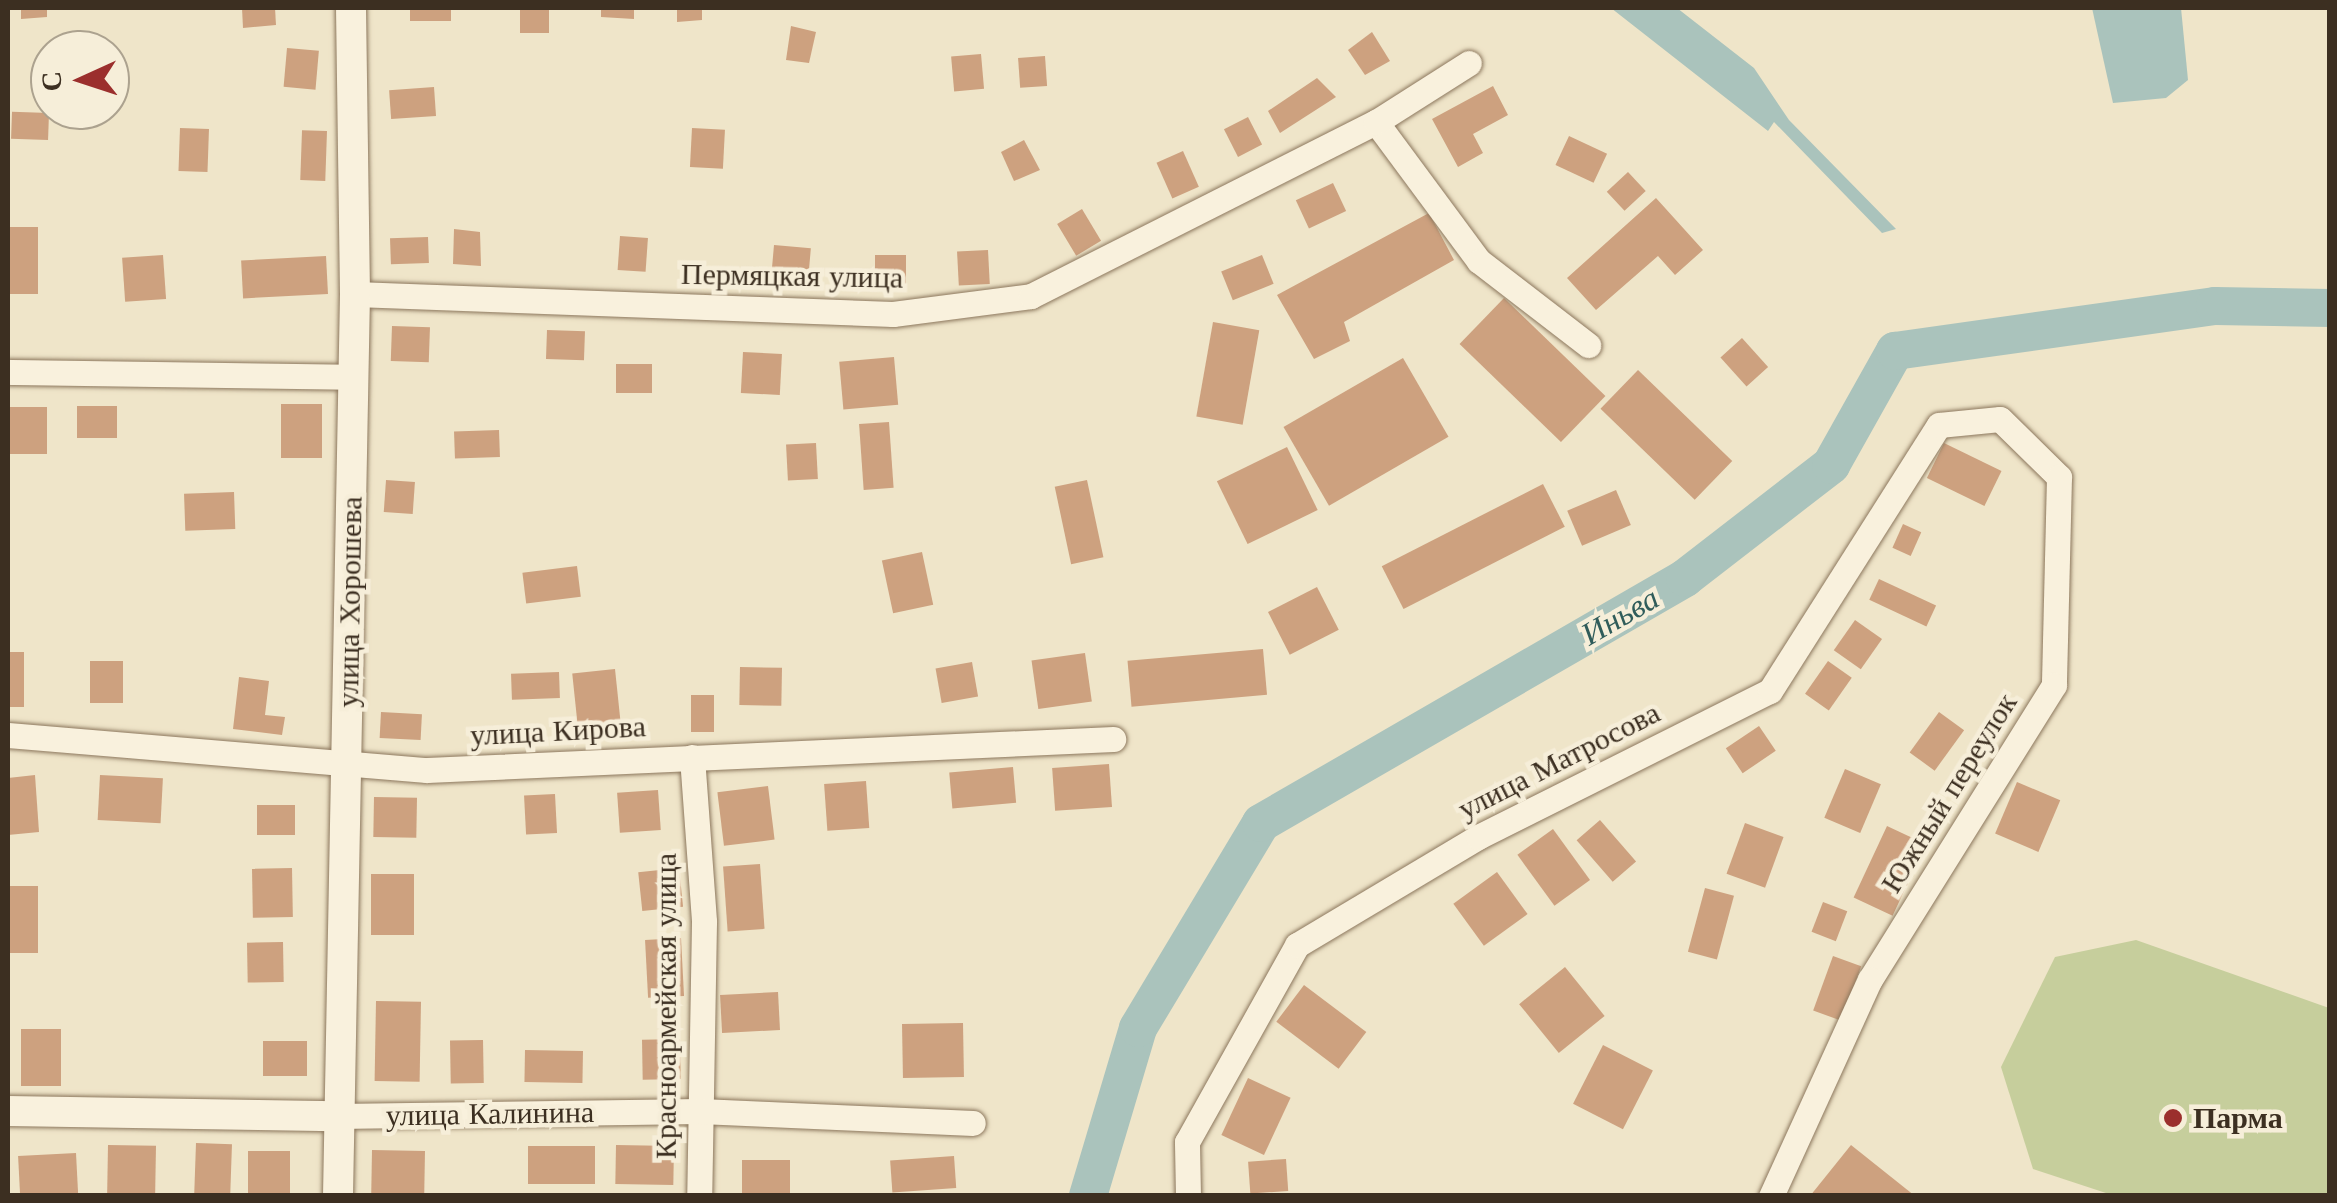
<!DOCTYPE html>
<meta charset="utf-8">
<style>
body{margin:0}
#map{position:relative;width:2337px;height:1203px;overflow:hidden;background:#efe5c9;font-family:"Libre Baskerville",serif}
div>[style]{position:absolute}
.green>*{inset:0;background:#c6ce9c}
.water>*{inset:0;background:#aac3bc}
.river>*{height:38px;margin:-19px;padding:0 19px;transform-origin:19px;border-radius:19px;background:#aac3bc}
.building>*{inset:0;background:#cda17f;transform-origin:0 0}
.roads{filter:drop-shadow(0 0 2px #8c775d) drop-shadow(0 0 2px #8c775d)}
.minor>*{height:25px;margin:-12.5px;padding:0 12.5px;transform-origin:12.5px;border-radius:12.5px;background:#f9f1dd}
.tertiary>*{height:30px;margin:-15px;padding:0 15px;transform-origin:15px;border-radius:15px;background:#f9f1dd}
.dots>*{width:28px;height:28px;translate:-50% -50%;box-sizing:border-box;border:5px solid #f6eed9;border-radius:50%}
span{translate:-50% -50%;white-space:nowrap;text-align:center;line-height:1.15;-webkit-text-stroke:9px #f6eed9;paint-order:stroke}
.street-label{font-size:30px;color:#3c2f21}
.poi-label{font-size:30px;color:#3c2f21;font-weight:700}
.left{translate:0 -50%;text-align:left}
.water-label{font-size:32px;color:#305c5a;font-style:italic}
.frame{position:absolute;inset:0;border:10px solid #3c2f21;pointer-events:none}
.north{position:absolute;left:30px;top:30px;width:100px;height:100px;box-sizing:border-box;background:#f6eed9;border:2px solid #aca28f;border-radius:50%;rotate:267deg;font-size:28px;font-weight:700;line-height:40px;text-align:center;color:#3c2f21}
.north::after{content:'';display:block;margin:auto;width:35px;height:45px;background:#9b2f2d;clip-path:polygon(50% 0,100% 100%,50% 72%,0 100%)}
</style>
<div id="map">
<div class="green">
<i style="clip-path:polygon(2136px 940px,2329px 1008px,2329px 1195px,2112px 1195px,2033px 1169px,2001px 1067px,2055px 957px)"></i>
</div>
<div class="water">
<i style="clip-path:polygon(1611px 8px,1677px 8px,1754px 68px,1789px 120px,1896px 229px,1882px 233px,1774px 122px,1768px 131px)"></i>
<i style="clip-path:polygon(2092px 8px,2181px 8px,2188px 80px,2166px 98px,2113px 103px)"></i>
</div>
<div class="river">
<i style="left:1088px;top:1196px;width:175px;rotate:-73.4deg"></i>
<i style="left:1138px;top:1028px;width:239px;rotate:-59deg"></i>
<i style="left:1261px;top:823px;width:490px;rotate:-30deg"></i>
<i style="left:1685px;top:578px;width:185px;rotate:-37.7deg"></i>
<i style="left:1831px;top:465px;width:131px;rotate:-60.7deg"></i>
<i style="left:1895px;top:351px;width:323px;rotate:-8deg"></i>
<i style="left:2215px;top:306px;width:115px;rotate:1deg"></i>
</div>
<div class="building">
<i style="clip-path:polygon(21px 8px,47px 8px,47px 17px,21px 19px)"></i>
<i style="clip-path:polygon(242px 8px,275px 8px,276px 25px,243px 28px)"></i>
<i style="left:410px;top:8px;width:41px;height:13px"></i>
<i style="left:520px;top:8px;width:29px;height:25px"></i>
<i style="clip-path:polygon(601px 8px,634px 8px,634px 19px,601px 17px)"></i>
<i style="clip-path:polygon(677px 8px,702px 8px,702px 20px,677px 22px)"></i>
<i style="clip-path:polygon(791px 26px,816px 32px,809px 63px,786px 60px)"></i>
<i style="clip-path:polygon(1372px 32px,1390px 61px,1365px 75px,1348px 50px)"></i>
<i style="left:287px;top:48px;width:32px;height:39px;rotate:5deg"></i>
<i style="left:981px;top:54px;width:35px;height:30px;rotate:85deg"></i>
<i style="left:1045px;top:56px;width:30px;height:27px;rotate:86deg"></i>
<i style="clip-path:polygon(1317px 78px,1336px 97px,1280px 133px,1268px 111px)"></i>
<i style="clip-path:polygon(1493px 86px,1508px 115px,1473px 134px,1483px 153px,1458px 167px,1432px 119px)"></i>
<i style="left:434px;top:87px;width:29px;height:45px;rotate:86deg"></i>
<i style="left:49px;top:113px;width:27px;height:37px;rotate:92deg"></i>
<i style="left:1248px;top:117px;width:31px;height:27px;rotate:63deg"></i>
<i style="left:180px;top:128px;width:29px;height:43px;rotate:2deg"></i>
<i style="left:692px;top:128px;width:33px;height:39px;rotate:3deg"></i>
<i style="left:327px;top:131px;width:50px;height:25px;rotate:92deg"></i>
<i style="left:1569px;top:136px;width:42px;height:32px;rotate:25deg"></i>
<i style="clip-path:polygon(1024px 140px,1040px 170px,1014px 181px,1001px 152px)"></i>
<i style="left:1183px;top:151px;width:39px;height:29px;rotate:66deg"></i>
<i style="left:1628px;top:172px;width:26px;height:29px;rotate:47deg"></i>
<i style="left:1333px;top:183px;width:31px;height:41px;rotate:65deg"></i>
<i style="clip-path:polygon(1656px 198px,1703px 250px,1675px 275px,1658px 256px,1596px 310px,1567px 278px)"></i>
<i style="left:1082px;top:209px;width:37px;height:29px;rotate:59deg"></i>
<i style="clip-path:polygon(1429px 213px,1454px 260px,1344px 322px,1350px 341px,1314px 359px,1277px 295px)"></i>
<i style="left:8px;top:227px;width:30px;height:67px"></i>
<i style="clip-path:polygon(454px 229px,480px 232px,481px 266px,453px 264px)"></i>
<i style="left:620px;top:236px;width:28px;height:34px;rotate:4deg"></i>
<i style="left:428px;top:237px;width:26px;height:38px;rotate:88deg"></i>
<i style="left:774px;top:245px;width:37px;height:33px;rotate:5deg"></i>
<i style="left:988px;top:250px;width:34px;height:31px;rotate:87deg"></i>
<i style="left:163px;top:255px;width:44px;height:41px;rotate:86deg"></i>
<i style="left:906px;top:255px;width:30px;height:31px;rotate:90deg"></i>
<i style="left:1262px;top:255px;width:31px;height:44px;rotate:68deg"></i>
<i style="left:326px;top:256px;width:38px;height:85px;rotate:87deg"></i>
<i style="left:1504px;top:298px;width:141px;height:64px;rotate:44deg"></i>
<i style="left:1213px;top:322px;width:47px;height:96px;rotate:10deg"></i>
<i style="left:392px;top:326px;width:38px;height:35px;rotate:2deg"></i>
<i style="left:547px;top:330px;width:38px;height:29px;rotate:2deg"></i>
<i style="left:1742px;top:338px;width:39px;height:29px;rotate:48deg"></i>
<i style="left:743px;top:352px;width:39px;height:41px;rotate:3deg"></i>
<i style="left:894px;top:357px;width:48px;height:55px;rotate:85deg"></i>
<i style="left:1403px;top:358px;width:91px;height:138px;rotate:60deg"></i>
<i style="left:616px;top:364px;width:36px;height:29px"></i>
<i style="left:1638px;top:370px;width:131px;height:54px;rotate:44deg"></i>
<i style="left:281px;top:404px;width:41px;height:54px"></i>
<i style="left:117px;top:406px;width:32px;height:40px;rotate:90deg"></i>
<i style="left:9px;top:407px;width:38px;height:47px"></i>
<i style="left:889px;top:422px;width:66px;height:30px;rotate:86deg"></i>
<i style="left:499px;top:430px;width:27px;height:45px;rotate:88deg"></i>
<i style="left:816px;top:443px;width:36px;height:30px;rotate:87deg"></i>
<i style="left:1944px;top:443px;width:64px;height:39px;rotate:26deg"></i>
<i style="left:1287px;top:447px;width:70px;height:78px;rotate:64deg"></i>
<i style="left:386px;top:480px;width:29px;height:32px;rotate:4deg"></i>
<i style="left:1087px;top:480px;width:79px;height:33px;rotate:78deg"></i>
<i style="left:1543px;top:484px;width:48px;height:181px;rotate:63deg"></i>
<i style="left:1616px;top:490px;width:38px;height:53px;rotate:67deg"></i>
<i style="left:234px;top:492px;width:37px;height:50px;rotate:88deg"></i>
<i style="left:1903px;top:524px;width:20px;height:26px;rotate:24deg"></i>
<i style="left:922px;top:552px;width:54px;height:41px;rotate:78deg"></i>
<i style="left:577px;top:566px;width:31px;height:55px;rotate:83deg"></i>
<i style="left:1879px;top:579px;width:63px;height:23px;rotate:25deg"></i>
<i style="left:1317px;top:587px;width:48px;height:55px;rotate:63deg"></i>
<i style="left:1855px;top:620px;width:33px;height:37px;rotate:35deg"></i>
<i style="left:1263px;top:649px;width:46px;height:136px;rotate:85deg"></i>
<i style="left:8px;top:652px;width:16px;height:55px"></i>
<i style="left:1085px;top:653px;width:49px;height:54px;rotate:82deg"></i>
<i style="left:90px;top:661px;width:33px;height:42px"></i>
<i style="left:1828px;top:661px;width:29px;height:40px;rotate:35deg"></i>
<i style="left:972px;top:662px;width:35px;height:37px;rotate:80deg"></i>
<i style="left:740px;top:667px;width:42px;height:38px;rotate:1deg"></i>
<i style="left:615px;top:669px;width:66px;height:43px;rotate:84deg"></i>
<i style="left:559px;top:672px;width:26px;height:48px;rotate:88deg"></i>
<i style="clip-path:polygon(239px 677px,269px 681px,265px 715px,285px 717px,282px 735px,233px 729px)"></i>
<i style="left:691px;top:695px;width:23px;height:37px"></i>
<i style="left:381px;top:712px;width:41px;height:26px;rotate:3deg"></i>
<i style="left:1939px;top:712px;width:31px;height:50px;rotate:36deg"></i>
<i style="left:1759px;top:726px;width:30px;height:40px;rotate:56deg"></i>
<i style="left:1109px;top:764px;width:43px;height:57px;rotate:86deg"></i>
<i style="left:1013px;top:767px;width:36px;height:64px;rotate:85deg"></i>
<i style="left:1845px;top:769px;width:39px;height:53px;rotate:23deg"></i>
<i style="clip-path:polygon(35px 775px,39px 832px,8px 835px,8px 778px)"></i>
<i style="left:100px;top:775px;width:63px;height:45px;rotate:3deg"></i>
<i style="left:866px;top:781px;width:47px;height:42px;rotate:86deg"></i>
<i style="left:2017px;top:782px;width:47px;height:56px;rotate:23deg"></i>
<i style="left:768px;top:786px;width:54px;height:51px;rotate:83deg"></i>
<i style="left:658px;top:790px;width:40px;height:41px;rotate:86deg"></i>
<i style="left:555px;top:794px;width:39px;height:31px;rotate:87deg"></i>
<i style="left:374px;top:797px;width:43px;height:40px;rotate:1deg"></i>
<i style="left:257px;top:805px;width:38px;height:30px"></i>
<i style="left:1600px;top:820px;width:55px;height:31px;rotate:49deg"></i>
<i style="left:1745px;top:823px;width:41px;height:54px;rotate:20deg"></i>
<i style="left:1887px;top:826px;width:43px;height:79px;rotate:25deg"></i>
<i style="left:1553px;top:829px;width:63px;height:44px;rotate:54deg"></i>
<i style="left:760px;top:864px;width:65px;height:37px;rotate:86deg"></i>
<i style="left:292px;top:868px;width:49px;height:40px;rotate:89deg"></i>
<i style="left:679px;top:868px;width:39px;height:41px;rotate:84deg"></i>
<i style="left:1497px;top:872px;width:52px;height:54px;rotate:54deg"></i>
<i style="left:371px;top:874px;width:43px;height:61px"></i>
<i style="left:8px;top:886px;width:30px;height:67px"></i>
<i style="left:1705px;top:888px;width:30px;height:66px;rotate:15deg"></i>
<i style="left:1823px;top:902px;width:26px;height:32px;rotate:21deg"></i>
<i style="left:681px;top:938px;width:58px;height:36px;rotate:87deg"></i>
<i style="left:283px;top:942px;width:40px;height:36px;rotate:89deg"></i>
<i style="left:1833px;top:956px;width:30px;height:58px;rotate:20deg"></i>
<i style="left:1565px;top:967px;width:63px;height:59px;rotate:51deg"></i>
<i style="left:1304px;top:985px;width:78px;height:46px;rotate:37deg"></i>
<i style="left:778px;top:992px;width:38px;height:58px;rotate:87deg"></i>
<i style="left:376px;top:1001px;width:45px;height:80px;rotate:1deg"></i>
<i style="left:963px;top:1023px;width:54px;height:61px;rotate:89deg"></i>
<i style="left:21px;top:1029px;width:40px;height:57px"></i>
<i style="left:680px;top:1039px;width:40px;height:38px;rotate:89deg"></i>
<i style="left:483px;top:1040px;width:43px;height:33px;rotate:89deg"></i>
<i style="left:307px;top:1041px;width:35px;height:44px;rotate:90deg"></i>
<i style="left:1603px;top:1045px;width:56px;height:66px;rotate:27deg"></i>
<i style="left:525px;top:1050px;width:58px;height:32px;rotate:1deg"></i>
<i style="left:1248px;top:1078px;width:47px;height:63px;rotate:25deg"></i>
<i style="left:196px;top:1143px;width:36px;height:51px;rotate:2deg"></i>
<i style="left:108px;top:1145px;width:48px;height:51px;rotate:1deg"></i>
<i style="left:616px;top:1145px;width:58px;height:39px;rotate:1deg"></i>
<i style="clip-path:polygon(1851px 1145px,1915px 1196px,1810px 1196px)"></i>
<i style="left:595px;top:1146px;width:38px;height:67px;rotate:90deg"></i>
<i style="left:372px;top:1150px;width:53px;height:46px;rotate:1deg"></i>
<i style="left:248px;top:1151px;width:42px;height:45px"></i>
<i style="left:76px;top:1153px;width:42px;height:58px;rotate:87deg"></i>
<i style="left:954px;top:1156px;width:32px;height:64px;rotate:86deg"></i>
<i style="left:1286px;top:1159px;width:32px;height:38px;rotate:86deg"></i>
<i style="left:742px;top:1160px;width:48px;height:36px"></i>
</div>
<div class="roads">
<div class="minor">
<i style="left:1376px;top:122px;width:173px;rotate:53.5deg"></i>
<i style="left:1479px;top:261px;width:138px;rotate:37.6deg"></i>
<i style="left:355px;top:294px;width:538px;rotate:2.13deg"></i>
<i style="left:893px;top:314px;width:139px;rotate:-7.4deg"></i>
<i style="left:1031px;top:296px;width:386px;rotate:-26.8deg"></i>
<i style="left:1376px;top:122px;width:110px;rotate:-32.4deg"></i>
<i style="left:8px;top:372px;width:346px;rotate:0.8deg"></i>
<i style="left:8px;top:735px;width:420px;rotate:4.8deg"></i>
<i style="left:427px;top:770px;width:687px;rotate:-2.59deg"></i>
<i style="left:692px;top:757px;width:165px;rotate:85.8deg"></i>
<i style="left:704px;top:922px;width:274px;rotate:91deg"></i>
<i style="left:336px;top:1116px;width:364px;rotate:-0.8deg"></i>
<i style="left:700px;top:1111px;width:273px;rotate:2.5deg"></i>
<i style="left:1188px;top:1196px;width:54px;rotate:-91.1deg"></i>
<i style="left:1187px;top:1142px;width:226px;rotate:-60.8deg"></i>
<i style="left:1297px;top:945px;width:211px;rotate:-30.8deg"></i>
<i style="left:1478px;top:837px;width:326px;rotate:-26.6deg"></i>
<i style="left:1770px;top:691px;width:315px;rotate:-57.6deg"></i>
<i style="left:1939px;top:425px;width:61px;rotate:-5.6deg"></i>
<i style="left:2000px;top:419px;width:83px;rotate:44.5deg"></i>
<i style="left:2059px;top:477px;width:208px;rotate:91.4deg"></i>
<i style="left:2054px;top:685px;width:347px;rotate:122deg"></i>
<i style="left:1870px;top:979px;width:239px;rotate:114.5deg"></i>
</div>
<div class="tertiary">
<i style="left:8px;top:1111px;width:328px;rotate:0.9deg"></i>
<i style="left:338px;top:1196px;width:902px;rotate:-88.92deg"></i>
<i style="left:355px;top:294px;width:286px;rotate:-90.8deg"></i>
</div>
</div>
<div class="dots">
<i style="left:2173px;top:1118px;background:#9b2f2d"></i>
</div>
<div class="street-label">
<span style="left:792px;top:276px;rotate:1deg">Пермяцкая улица</span>
<span style="left:350px;top:602px;rotate:-89deg">улица Хорошева</span>
<span style="left:558px;top:731px;rotate:-3deg">улица Кирова</span>
<span style="left:1559px;top:761px;rotate:-27deg">улица Матросова</span>
<span style="left:1949px;top:793px;rotate:-58deg">Южный переулок</span>
<span style="left:666px;top:1006px;rotate:-90deg">Красноармейская улица</span>
<span style="left:490px;top:1114px;rotate:-1deg">улица Калинина</span>
</div>
<div class="poi-label">
<span class="left" style="left:2193px;top:1118px">Парма</span>
</div>
<div class="water-label">
<span style="left:1620px;top:616px;rotate:-30deg">Иньва</span>
</div>
<div class="frame"></div>
<div class="north">С</div>
</div>
